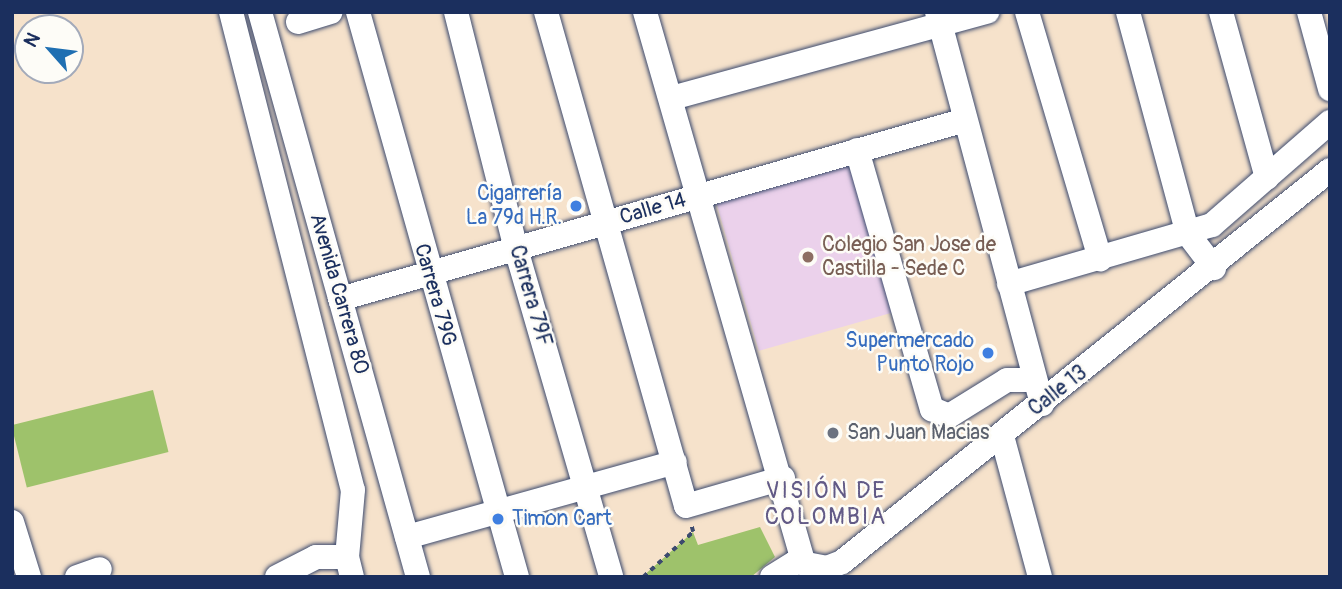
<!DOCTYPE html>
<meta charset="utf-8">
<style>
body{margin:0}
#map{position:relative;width:1342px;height:589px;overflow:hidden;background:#f6e2cb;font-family:Pangolin,sans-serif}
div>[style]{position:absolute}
.built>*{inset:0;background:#ebd1eb;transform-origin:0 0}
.green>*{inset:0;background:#9ec26b;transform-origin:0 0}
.path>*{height:3.5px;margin-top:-1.75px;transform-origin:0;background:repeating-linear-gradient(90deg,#3c4a6e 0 5px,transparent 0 10px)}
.roads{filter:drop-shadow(0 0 2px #3c4a6e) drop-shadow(0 0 2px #3c4a6e)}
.minor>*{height:24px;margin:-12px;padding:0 12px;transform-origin:12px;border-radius:12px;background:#fff}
.dots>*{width:19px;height:19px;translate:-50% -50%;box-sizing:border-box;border:4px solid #fdfcf7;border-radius:50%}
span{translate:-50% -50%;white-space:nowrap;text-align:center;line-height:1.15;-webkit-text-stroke:5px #fdfcf7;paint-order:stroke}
.shop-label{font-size:21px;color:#366cbe}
.right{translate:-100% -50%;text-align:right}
.left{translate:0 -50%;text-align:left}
.street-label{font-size:21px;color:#1b2f5e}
.education-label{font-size:21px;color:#785e54}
.worship-label{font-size:21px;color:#5b616d}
.neighbourhood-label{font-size:23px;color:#625a86;letter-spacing:2px}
.frame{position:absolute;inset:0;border:14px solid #1b2f5e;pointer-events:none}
.north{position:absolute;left:14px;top:14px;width:70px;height:70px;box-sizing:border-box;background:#fdfcf7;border:2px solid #a3aaba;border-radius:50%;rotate:298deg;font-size:19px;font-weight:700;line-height:28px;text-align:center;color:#1b2f5e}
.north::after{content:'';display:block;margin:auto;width:24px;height:32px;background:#1f6fb2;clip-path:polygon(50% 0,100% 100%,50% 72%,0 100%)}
</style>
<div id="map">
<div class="built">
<i style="left:859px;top:163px;width:153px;height:148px;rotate:74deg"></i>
</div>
<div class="green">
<i style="left:153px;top:390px;width:64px;height:146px;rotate:76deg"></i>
<i style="clip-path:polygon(760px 527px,775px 557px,751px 577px,642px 577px,693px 532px,698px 545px)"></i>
</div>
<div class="path">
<i style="left:643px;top:577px;width:67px;rotate:-42deg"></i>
<i style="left:693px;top:532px;width:7px;rotate:-106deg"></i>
</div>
<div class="roads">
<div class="minor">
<i style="left:231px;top:12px;width:493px;rotate:75.7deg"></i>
<i style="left:353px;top:490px;width:67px;rotate:95.1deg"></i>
<i style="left:347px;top:557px;width:21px;rotate:76deg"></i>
<i style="left:260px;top:12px;width:587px;rotate:74.38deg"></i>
<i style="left:358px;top:12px;width:587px;rotate:74.28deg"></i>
<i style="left:456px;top:12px;width:244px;rotate:75.8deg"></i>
<i style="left:516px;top:249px;width:341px;rotate:73.8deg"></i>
<i style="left:546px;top:12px;width:513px;rotate:74.18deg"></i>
<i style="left:686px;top:506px;width:101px;rotate:-16.1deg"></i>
<i style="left:645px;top:12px;width:571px;rotate:73.94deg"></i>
<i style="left:937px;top:12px;width:406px;rotate:75deg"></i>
<i style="left:1027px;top:12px;width:258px;rotate:73.5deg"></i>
<i style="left:1128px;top:12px;width:230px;rotate:74.9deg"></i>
<i style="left:1188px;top:234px;width:43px;rotate:52.6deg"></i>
<i style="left:1221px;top:12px;width:172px;rotate:74.5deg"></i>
<i style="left:1309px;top:12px;width:80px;rotate:74.7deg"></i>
<i style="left:298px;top:22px;width:34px;rotate:-17deg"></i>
<i style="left:672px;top:98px;width:327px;rotate:-15.3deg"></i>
<i style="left:857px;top:150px;width:270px;rotate:73.9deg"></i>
<i style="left:932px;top:409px;width:18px;rotate:22deg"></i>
<i style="left:949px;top:416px;width:68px;rotate:-31.8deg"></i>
<i style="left:1007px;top:380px;width:27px"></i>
<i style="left:1009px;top:284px;width:211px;rotate:-16.2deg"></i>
<i style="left:1212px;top:225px;width:157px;rotate:-41.1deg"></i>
<i style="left:340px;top:299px;width:650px;rotate:-15.98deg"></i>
<i style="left:1002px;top:436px;width:146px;rotate:74.9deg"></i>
<i style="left:12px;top:522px;width:58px;rotate:72.8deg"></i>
<i style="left:407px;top:537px;width:278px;rotate:-15.6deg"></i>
<i style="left:77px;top:577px;width:24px;rotate:-19deg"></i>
<i style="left:277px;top:577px;width:44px;rotate:-27.1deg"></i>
<i style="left:316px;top:557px;width:31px"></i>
<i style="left:772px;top:577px;width:28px;rotate:-32deg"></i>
<i style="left:796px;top:562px;width:32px;rotate:11deg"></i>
<i style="left:827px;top:568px;width:16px;rotate:-22deg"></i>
<i style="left:842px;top:562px;width:626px;rotate:-38.77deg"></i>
</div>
</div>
<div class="dots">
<i style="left:576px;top:206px;background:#3f7fe0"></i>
<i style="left:808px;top:257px;background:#8d6e63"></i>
<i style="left:988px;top:353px;background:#3f7fe0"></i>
<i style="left:833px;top:433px;background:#6b7280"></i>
<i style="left:498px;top:519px;background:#3f7fe0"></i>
</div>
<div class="shop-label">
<span class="right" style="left:562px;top:206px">Cigarrería<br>La 79d H.R.</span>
<span class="right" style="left:974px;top:353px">Supermercado<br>Punto Rojo</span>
<span class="left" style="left:512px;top:519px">Timon Cart</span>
</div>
<div class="street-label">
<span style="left:653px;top:209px;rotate:-16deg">Calle 14</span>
<span style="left:339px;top:294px;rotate:74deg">Avenida Carrera 80</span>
<span style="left:435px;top:295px;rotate:74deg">Carrera 79G</span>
<span style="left:530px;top:296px;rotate:74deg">Carrera 79F</span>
<span style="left:1058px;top:391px;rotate:-38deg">Calle 13</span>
</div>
<div class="education-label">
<span class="left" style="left:822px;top:257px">Colegio San Jose de<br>Castilla - Sede C</span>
</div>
<div class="worship-label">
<span class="left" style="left:847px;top:433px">San Juan Macias</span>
</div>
<div class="neighbourhood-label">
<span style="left:826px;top:504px">VISIÓN DE<br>COLOMBIA</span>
</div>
<div class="frame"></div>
<div class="north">N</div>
</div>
